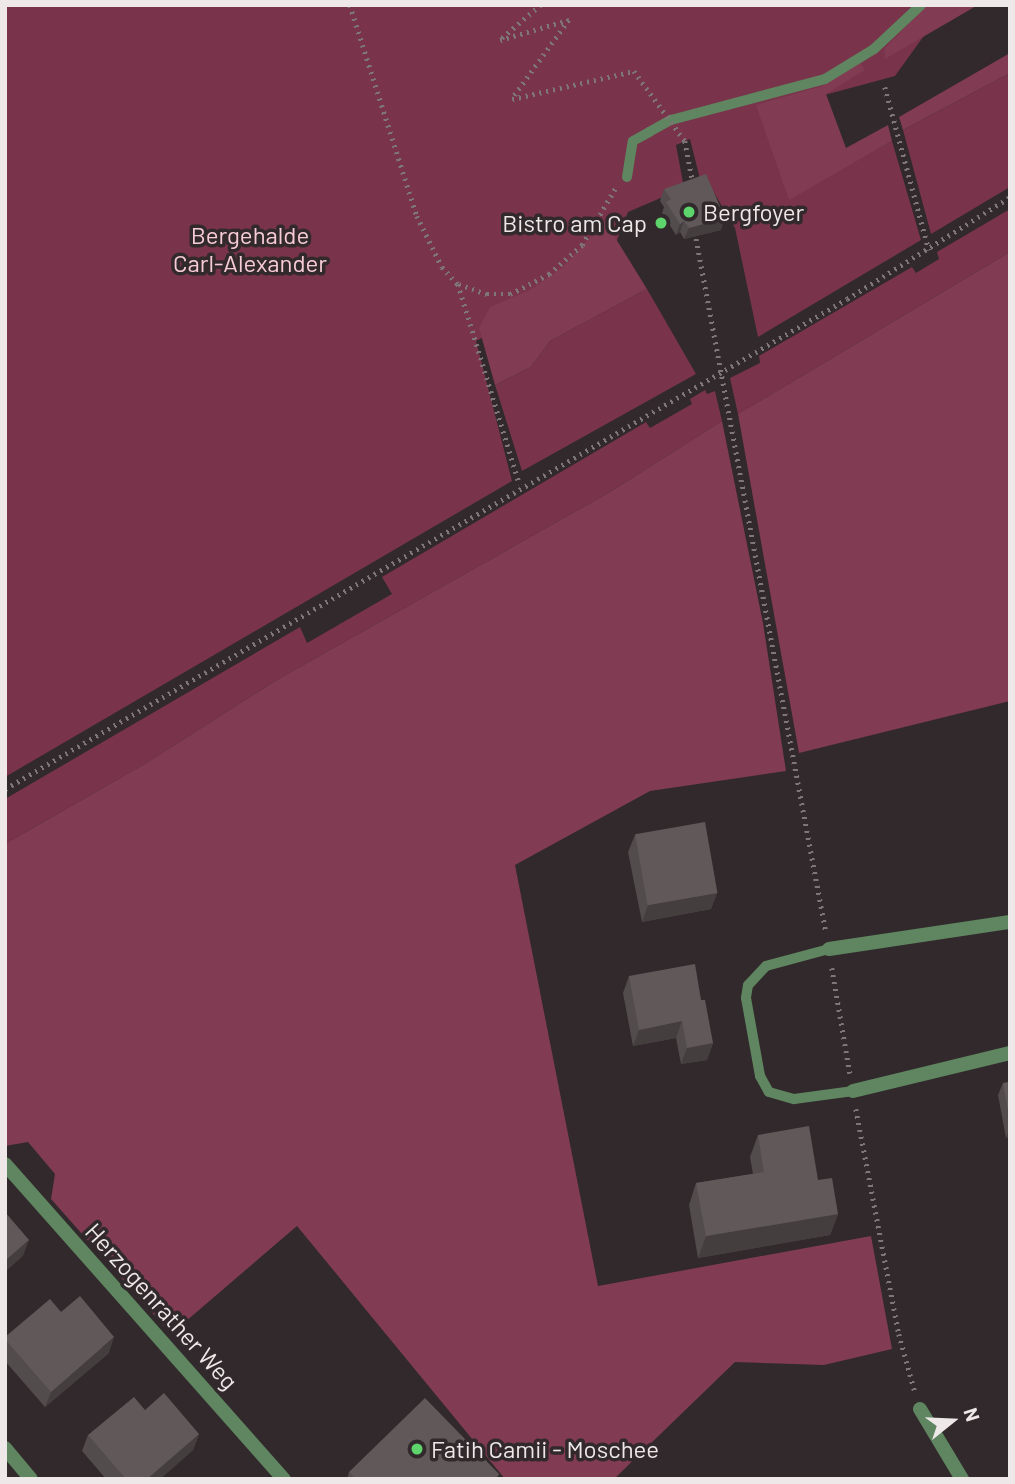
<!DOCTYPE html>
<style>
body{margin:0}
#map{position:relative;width:1015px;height:1484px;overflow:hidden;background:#31292b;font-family:Barlow,sans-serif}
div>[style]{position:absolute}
.green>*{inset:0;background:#79344b}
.forest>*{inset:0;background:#813b52}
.path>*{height:4.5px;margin-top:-2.25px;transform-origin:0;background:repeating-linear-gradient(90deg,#7e7678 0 2px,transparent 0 7px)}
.lane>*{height:10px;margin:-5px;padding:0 5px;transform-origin:5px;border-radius:5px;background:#5f8660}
.street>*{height:14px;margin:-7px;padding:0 7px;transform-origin:7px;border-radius:7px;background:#5f8660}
.path-bridge>*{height:4.5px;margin-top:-2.25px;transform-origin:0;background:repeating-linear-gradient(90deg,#7e7678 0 2px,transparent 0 7px)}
.wall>*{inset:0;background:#534c4d}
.shaded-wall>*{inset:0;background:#443e3f}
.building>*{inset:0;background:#61585a;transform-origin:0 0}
.dots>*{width:19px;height:19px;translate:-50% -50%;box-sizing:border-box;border:4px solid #31292b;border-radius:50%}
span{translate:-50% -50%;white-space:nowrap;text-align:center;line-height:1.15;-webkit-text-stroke:7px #31292b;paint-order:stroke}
.poi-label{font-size:24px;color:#eee8e9}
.left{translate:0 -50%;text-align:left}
.right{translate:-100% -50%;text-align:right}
.park-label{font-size:24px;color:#f8ccd7}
.street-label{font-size:24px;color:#eee8e9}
.frame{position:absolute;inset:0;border:7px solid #eee8e9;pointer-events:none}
.north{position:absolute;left:917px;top:1386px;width:70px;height:70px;-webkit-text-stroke:5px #31292b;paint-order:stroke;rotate:72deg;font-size:19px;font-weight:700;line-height:28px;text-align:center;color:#eee8e9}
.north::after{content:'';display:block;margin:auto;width:24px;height:32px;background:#eee8e9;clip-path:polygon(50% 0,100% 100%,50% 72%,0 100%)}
</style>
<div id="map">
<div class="green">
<i style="clip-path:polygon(5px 5px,946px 5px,895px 76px,765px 111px,789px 199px,892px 141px,921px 240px,758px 337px,735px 228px,707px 181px,700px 179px,690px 139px,676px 145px,684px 188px,628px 212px,614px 248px,533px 311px,476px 341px,512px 481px,5px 777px)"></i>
<i style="clip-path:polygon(1010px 73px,1010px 187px,931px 234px,903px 130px)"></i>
<i style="clip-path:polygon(1010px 209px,1010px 252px,738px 414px,730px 378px,760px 363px,759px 356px,912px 267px,916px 273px,939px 259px,937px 252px)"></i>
<i style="clip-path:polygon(647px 289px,696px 374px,522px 471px,495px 385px,531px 367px,550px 341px)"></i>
<i style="clip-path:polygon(705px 390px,707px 394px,715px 391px,722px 421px,610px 492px,275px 681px,148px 762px,5px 844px,5px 799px,300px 627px,307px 643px,392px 594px,382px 577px,646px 422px,650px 428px,692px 404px,690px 399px)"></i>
</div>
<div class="forest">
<i style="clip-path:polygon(927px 5px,978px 5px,885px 59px,885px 48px)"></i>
<i style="clip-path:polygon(1010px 53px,1010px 73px,903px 130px,899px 117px)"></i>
<i style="clip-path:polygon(860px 63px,865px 70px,826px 94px,846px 148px,888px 125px,892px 141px,789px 200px,756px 105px,822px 86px)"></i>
<i style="clip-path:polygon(605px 221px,647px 289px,550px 341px,531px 367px,495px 385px,479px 328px,490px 307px,530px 290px,563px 267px)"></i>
<i style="clip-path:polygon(1010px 252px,1010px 701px,799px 753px,738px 414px)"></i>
<i style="clip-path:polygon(722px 421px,763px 623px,786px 771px,650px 791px,515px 865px,598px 1286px,871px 1236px,892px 1349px,824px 1365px,735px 1362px,614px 1479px,505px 1479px,297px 1226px,171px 1334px,51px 1199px,55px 1174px,28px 1142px,5px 1146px,5px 844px,148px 762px,275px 681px,610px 492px)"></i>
</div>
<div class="path">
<i style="left:350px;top:5px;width:221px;rotate:72.4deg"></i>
<i style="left:417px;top:216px;width:57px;rotate:63.9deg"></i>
<i style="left:442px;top:267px;width:23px;rotate:47deg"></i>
<i style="left:458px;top:284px;width:210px;rotate:72.9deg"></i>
<i style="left:541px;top:5px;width:54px;rotate:139.5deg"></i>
<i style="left:500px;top:40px;width:72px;rotate:-16.2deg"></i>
<i style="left:569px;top:20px;width:97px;rotate:125.8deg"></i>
<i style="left:512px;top:99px;width:125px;rotate:-12.9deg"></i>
<i style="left:885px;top:87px;width:169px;rotate:74.9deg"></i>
<i style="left:685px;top:141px;width:43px;rotate:79.2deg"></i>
<i style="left:695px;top:232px;width:712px;rotate:79.4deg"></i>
<i style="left:459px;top:284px;width:30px;rotate:20deg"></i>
<i style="left:487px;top:294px;width:23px"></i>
<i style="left:510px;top:294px;width:44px;rotate:-27.1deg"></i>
<i style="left:549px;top:274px;width:44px;rotate:-41.3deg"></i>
<i style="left:582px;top:245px;width:67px;rotate:-59.6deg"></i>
<i style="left:5px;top:789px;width:974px;rotate:-30.2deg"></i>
<i style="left:847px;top:299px;width:192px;rotate:-32deg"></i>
<i style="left:832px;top:968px;width:107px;rotate:80.3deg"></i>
<i style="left:856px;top:1109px;width:229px;rotate:79.2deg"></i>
<i style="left:899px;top:1334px;width:60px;rotate:74.6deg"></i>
</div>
<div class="lane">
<i style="left:627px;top:177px;width:36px;rotate:-81deg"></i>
<i style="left:633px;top:141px;width:18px;rotate:-29deg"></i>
<i style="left:649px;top:132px;width:25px;rotate:-29deg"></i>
<i style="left:671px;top:120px;width:159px;rotate:-14.9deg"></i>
<i style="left:825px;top:79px;width:57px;rotate:-31.5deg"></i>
<i style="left:874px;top:49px;width:64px;rotate:-43.1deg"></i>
<i style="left:829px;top:949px;width:65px;rotate:164.9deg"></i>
<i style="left:766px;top:966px;width:26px;rotate:133deg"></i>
<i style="left:748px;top:985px;width:13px;rotate:99deg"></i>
<i style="left:746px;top:998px;width:79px;rotate:79.8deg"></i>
<i style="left:760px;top:1076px;width:18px;rotate:61deg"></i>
<i style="left:769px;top:1092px;width:26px;rotate:16deg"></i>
<i style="left:794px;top:1099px;width:60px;rotate:-7.7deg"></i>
</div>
<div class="street">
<i style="left:829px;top:949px;width:183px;rotate:-8.5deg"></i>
<i style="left:853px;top:1091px;width:162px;rotate:-13.6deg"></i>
<i style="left:5px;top:1164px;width:421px;rotate:48.5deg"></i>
<i style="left:920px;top:1409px;width:82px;rotate:59deg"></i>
<i style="left:5px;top:1448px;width:40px;rotate:50deg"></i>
</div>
<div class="path-bridge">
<i style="left:634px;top:71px;width:87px;rotate:53.9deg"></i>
</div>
<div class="wall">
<i style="clip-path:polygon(664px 189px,721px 230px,684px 239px,680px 232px,676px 235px,662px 213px,664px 207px,660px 201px)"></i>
<i style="clip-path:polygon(635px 835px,717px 893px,711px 909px,642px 922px,628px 852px)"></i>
<i style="clip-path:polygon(629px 976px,701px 1000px,713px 1043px,707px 1060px,681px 1064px,676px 1038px,633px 1046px,623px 993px)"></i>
<i style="clip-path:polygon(1010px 1082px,1010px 1137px,1006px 1138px,998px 1095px,1003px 1083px)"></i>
<i style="clip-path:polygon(758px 1135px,818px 1180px,838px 1214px,830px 1235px,698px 1258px,689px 1205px,696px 1183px,753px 1174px,750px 1157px)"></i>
<i style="clip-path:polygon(61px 1312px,109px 1353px,45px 1407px,5px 1361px,5px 1337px)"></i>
<i style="clip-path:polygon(199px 1434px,193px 1450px,160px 1479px,106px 1479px,82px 1451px,88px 1435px)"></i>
<i style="clip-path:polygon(349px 1472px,499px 1474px,497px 1479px,347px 1479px)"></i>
</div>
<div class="shaded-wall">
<i style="clip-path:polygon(725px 218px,721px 230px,684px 239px,689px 228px)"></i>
<i style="clip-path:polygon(684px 221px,680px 232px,676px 235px,680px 224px)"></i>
<i style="clip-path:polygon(717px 893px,711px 909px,642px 922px,648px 905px)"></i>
<i style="clip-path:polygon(682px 1021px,676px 1038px,633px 1046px,639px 1030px)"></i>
<i style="clip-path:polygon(713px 1043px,707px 1060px,681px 1064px,687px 1048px)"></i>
<i style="clip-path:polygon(1010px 1128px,1010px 1137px,1006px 1138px)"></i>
<i style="clip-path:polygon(838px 1214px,830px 1235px,698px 1258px,706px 1236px)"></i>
<i style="clip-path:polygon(29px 1240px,23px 1256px,5px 1272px,5px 1261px)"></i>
<i style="clip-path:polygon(114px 1337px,109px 1353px,45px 1407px,51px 1392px)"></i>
<i style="clip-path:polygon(199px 1434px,193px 1450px,160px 1479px,147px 1479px)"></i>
</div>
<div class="building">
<i style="clip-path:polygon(706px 174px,725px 218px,689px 228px,684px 221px,680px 224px,666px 202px,671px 199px,664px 189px)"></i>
<i style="left:705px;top:822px;width:72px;height:71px;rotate:80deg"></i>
<i style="clip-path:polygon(695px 964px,701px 1000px,705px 1000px,713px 1043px,687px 1048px,682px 1021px,639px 1030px,629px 976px)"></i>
<i style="clip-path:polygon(1010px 1082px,1010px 1122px,1003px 1083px)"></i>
<i style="clip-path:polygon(809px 1126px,818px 1180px,832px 1178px,838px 1214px,706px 1236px,696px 1183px,764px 1172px,758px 1135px)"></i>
<i style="clip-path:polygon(5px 1212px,29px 1240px,5px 1261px)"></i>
<i style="clip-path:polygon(80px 1296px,114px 1337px,51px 1392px,5px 1339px,5px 1337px,50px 1299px,61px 1312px)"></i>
<i style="clip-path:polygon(164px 1393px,199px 1434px,147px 1479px,126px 1479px,88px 1435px,134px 1397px,145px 1410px)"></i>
<i style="clip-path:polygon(425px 1398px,499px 1474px,494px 1479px,356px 1479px,349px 1472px)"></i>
</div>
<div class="dots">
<i style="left:689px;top:212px;background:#5ed56c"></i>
<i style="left:661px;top:223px;background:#5ed56c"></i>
<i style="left:417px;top:1449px;background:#5ed56c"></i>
</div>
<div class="poi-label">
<span class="left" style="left:703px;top:212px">Bergfoyer</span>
<span class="right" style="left:647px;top:223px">Bistro am Cap</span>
<span class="left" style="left:431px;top:1449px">Fatih Camii - Moschee</span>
</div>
<div class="park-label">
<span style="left:250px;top:249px">Bergehalde<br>Carl-Alexander</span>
</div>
<div class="street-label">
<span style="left:162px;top:1306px;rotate:48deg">Herzogenrather Weg</span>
</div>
<div class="frame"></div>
<div class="north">N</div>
</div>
